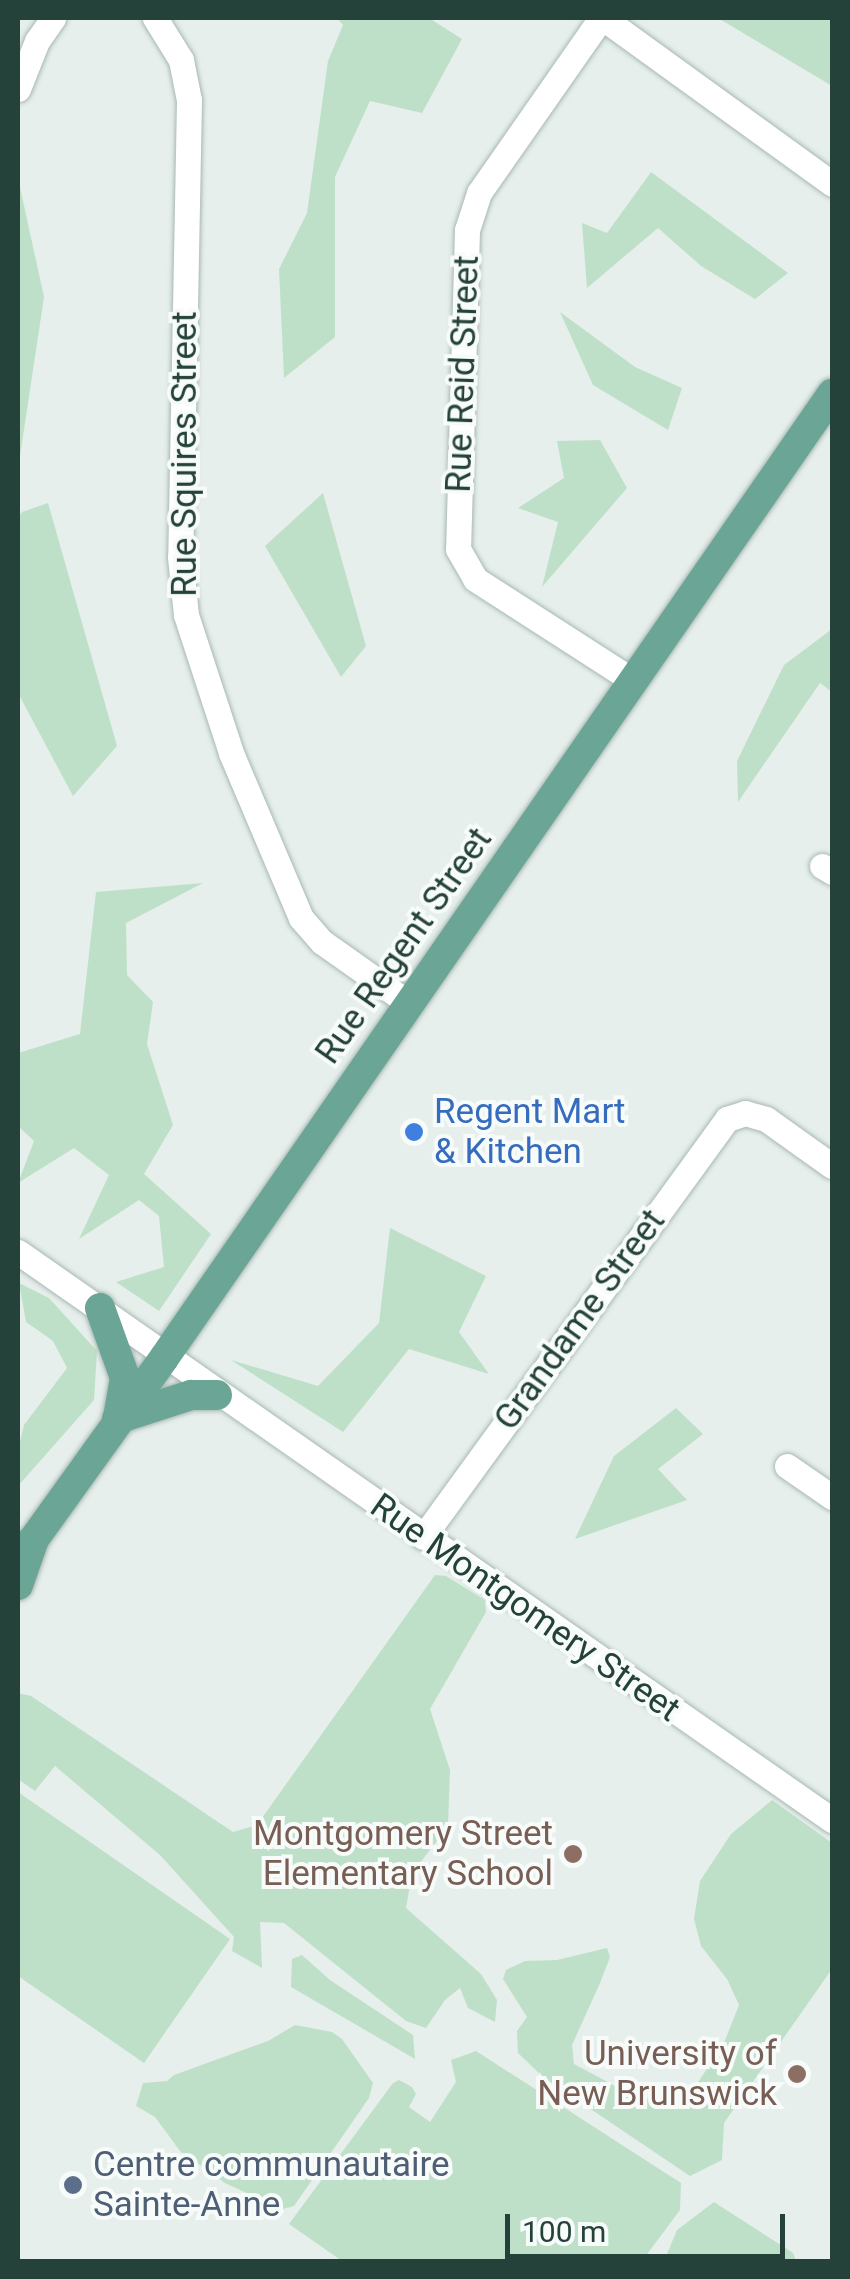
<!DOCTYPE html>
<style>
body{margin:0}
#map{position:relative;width:850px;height:2279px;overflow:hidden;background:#e6efeb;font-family:Roboto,sans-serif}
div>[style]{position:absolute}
.green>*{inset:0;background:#bfe0c8}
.roads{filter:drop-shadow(0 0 2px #a8b8b2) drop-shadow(0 0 2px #a8b8b2)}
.minor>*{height:25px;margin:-12.5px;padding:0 12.5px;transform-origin:12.5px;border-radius:12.5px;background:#fff}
.major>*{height:30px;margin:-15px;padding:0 15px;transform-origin:15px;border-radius:15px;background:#6aa596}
.dots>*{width:28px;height:28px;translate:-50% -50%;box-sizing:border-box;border:5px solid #f7fbf9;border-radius:50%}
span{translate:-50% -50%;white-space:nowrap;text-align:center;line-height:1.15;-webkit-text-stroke:8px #f7fbf9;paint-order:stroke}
.street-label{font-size:35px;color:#24423a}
.shop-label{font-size:35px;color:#366cbe}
.left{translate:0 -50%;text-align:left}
.education-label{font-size:35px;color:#785e54}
.right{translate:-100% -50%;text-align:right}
.service-label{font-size:35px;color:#4e5e75}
.frame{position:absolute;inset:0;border:20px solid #24423a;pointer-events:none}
.scale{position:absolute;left:505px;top:2214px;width:280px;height:45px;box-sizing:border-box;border:5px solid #24423a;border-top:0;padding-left:12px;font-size:30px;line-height:35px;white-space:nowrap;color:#24423a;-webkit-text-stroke:8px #f7fbf9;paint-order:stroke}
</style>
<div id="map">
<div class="green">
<i style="clip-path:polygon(337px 18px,429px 18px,462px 39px,422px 113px,370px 101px,335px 177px,335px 337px,284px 378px,279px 269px,307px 213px,328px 61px,343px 25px)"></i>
<i style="clip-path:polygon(718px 18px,832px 18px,832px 86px)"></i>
<i style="clip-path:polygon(651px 172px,788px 273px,755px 299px,701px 266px,658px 228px,587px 288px,582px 223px,607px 233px)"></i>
<i style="clip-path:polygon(18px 178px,44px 297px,18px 469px)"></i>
<i style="clip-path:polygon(560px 312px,635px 367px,682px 388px,668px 430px,593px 385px)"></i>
<i style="clip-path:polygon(600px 440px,627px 488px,542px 587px,558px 522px,518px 508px,564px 478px,557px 441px)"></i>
<i style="clip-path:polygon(323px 493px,366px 646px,341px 677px,265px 546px)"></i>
<i style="clip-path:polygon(48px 503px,117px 746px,73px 796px,18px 693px,18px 518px,22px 512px)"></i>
<i style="clip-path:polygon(832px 629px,832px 692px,820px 683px,738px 802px,737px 761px,784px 665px)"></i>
<i style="clip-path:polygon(203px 883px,126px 923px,127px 975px,153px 1002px,147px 1044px,173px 1125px,144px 1174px,211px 1234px,159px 1311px,116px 1282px,164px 1267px,159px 1216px,139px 1200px,79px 1239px,109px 1175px,74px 1148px,18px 1183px,34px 1141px,18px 1126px,18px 1053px,80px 1034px,96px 892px)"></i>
<i style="clip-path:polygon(390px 1228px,486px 1276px,459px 1332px,489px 1374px,409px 1349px,343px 1432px,231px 1360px,318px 1386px,379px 1323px)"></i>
<i style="clip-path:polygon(19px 1283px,49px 1298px,97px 1351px,94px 1400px,18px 1486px,18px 1449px,24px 1425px,67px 1368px,53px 1341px,26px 1322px)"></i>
<i style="clip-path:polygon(676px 1408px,703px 1434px,658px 1469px,687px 1500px,575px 1539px,614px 1456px)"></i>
<i style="clip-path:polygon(435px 1575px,446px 1576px,485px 1600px,486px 1612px,430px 1709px,450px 1770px,448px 1827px,412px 1873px,406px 1908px,481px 1974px,497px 2000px,495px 2022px,468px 2008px,460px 1988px,445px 2000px,426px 2028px,406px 2021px,284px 1923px,260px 1922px,262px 1968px,232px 1951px,234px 1937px,160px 1855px,55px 1766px,35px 1791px,18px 1779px,18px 1693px,31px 1696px,233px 1832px,257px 1825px)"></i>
<i style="clip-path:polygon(18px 1792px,230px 1939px,144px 2063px,18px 1976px)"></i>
<i style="clip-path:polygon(772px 1800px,832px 1843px,832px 1969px,724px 2123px,722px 2160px,690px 2176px,543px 2077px,518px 2053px,517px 2031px,527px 2017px,503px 1979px,506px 1970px,525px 1961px,557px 1960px,607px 1948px,610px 1957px,600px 1983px,572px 2045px,574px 2064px,630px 2094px,659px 2101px,693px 2090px,724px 2043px,739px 2005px,727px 1979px,701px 1946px,694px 1919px,700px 1881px,731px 1834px)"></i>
<i style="clip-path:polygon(302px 1955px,330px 1980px,413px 2035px,415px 2059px,291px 1987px,292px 1959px)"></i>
<i style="clip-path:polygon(295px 2025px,332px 2032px,342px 2039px,373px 2083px,369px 2098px,294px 2206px,275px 2211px,255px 2203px,251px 2195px,225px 2183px,180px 2151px,155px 2117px,136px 2106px,143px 2083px,167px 2081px,174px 2075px,268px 2041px)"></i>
<i style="clip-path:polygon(476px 2051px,681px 2183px,680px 2210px,642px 2261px,342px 2261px,289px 2224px,393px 2083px,399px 2080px,412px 2087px,416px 2094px,409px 2107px,430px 2122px,456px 2082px,451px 2060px)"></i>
<i style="clip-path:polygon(714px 2202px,793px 2253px,796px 2261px,664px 2261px,677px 2230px)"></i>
</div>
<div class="roads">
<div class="minor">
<i style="left:155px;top:18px;width:49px;rotate:58.2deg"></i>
<i style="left:181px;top:60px;width:41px;rotate:78.7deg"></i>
<i style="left:189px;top:100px;width:457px;rotate:91.1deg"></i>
<i style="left:180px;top:557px;width:58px;rotate:84.1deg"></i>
<i style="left:186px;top:615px;width:145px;rotate:71.9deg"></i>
<i style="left:231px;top:753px;width:179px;rotate:67deg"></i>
<i style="left:301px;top:918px;width:32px;rotate:49deg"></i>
<i style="left:322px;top:942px;width:108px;rotate:35.2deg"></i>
<i style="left:601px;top:18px;width:213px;rotate:124.9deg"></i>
<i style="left:479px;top:193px;width:39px;rotate:108deg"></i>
<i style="left:467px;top:230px;width:319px;rotate:91.6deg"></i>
<i style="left:458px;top:549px;width:34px;rotate:60deg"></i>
<i style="left:475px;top:579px;width:188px;rotate:32.8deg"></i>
<i style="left:603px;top:18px;width:283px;rotate:35.9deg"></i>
<i style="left:18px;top:89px;width:52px;rotate:-68.4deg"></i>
<i style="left:37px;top:41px;width:28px;rotate:-55deg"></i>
<i style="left:822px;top:866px;width:12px;rotate:31deg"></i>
<i style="left:18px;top:1252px;width:993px;rotate:34.91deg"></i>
<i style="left:787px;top:1466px;width:55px;rotate:34.6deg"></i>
<i style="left:423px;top:1537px;width:517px;rotate:-53.97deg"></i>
<i style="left:727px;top:1119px;width:19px;rotate:-18deg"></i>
<i style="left:745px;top:1113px;width:22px;rotate:16deg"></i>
<i style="left:766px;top:1119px;width:81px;rotate:35.5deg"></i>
</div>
<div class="major">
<i style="left:100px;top:1308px;width:74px;rotate:70.3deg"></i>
<i style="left:125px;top:1378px;width:39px;rotate:100deg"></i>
<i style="left:117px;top:1419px;width:78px;rotate:-18deg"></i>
<i style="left:191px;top:1395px;width:26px"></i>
<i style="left:18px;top:1554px;width:22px;rotate:-43deg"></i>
<i style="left:34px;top:1539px;width:223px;rotate:-54.3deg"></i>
<i style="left:164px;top:1358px;width:1173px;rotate:-55.28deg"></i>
<i style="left:18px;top:1585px;width:49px;rotate:-70.8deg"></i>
</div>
</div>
<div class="dots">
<i style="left:414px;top:1132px;background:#3f7fe0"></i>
<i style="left:573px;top:1854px;background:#8d6e63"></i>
<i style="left:797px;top:2074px;background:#8d6e63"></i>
<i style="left:73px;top:2185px;background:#5c6f8a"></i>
</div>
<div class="street-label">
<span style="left:463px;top:374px;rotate:-88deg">Rue Reid Street</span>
<span style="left:185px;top:454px;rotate:-90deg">Rue Squires Street</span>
<span style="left:404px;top:946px;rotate:-55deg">Rue Regent Street</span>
<span style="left:580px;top:1320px;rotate:-54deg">Grandame Street</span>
<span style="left:525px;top:1608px;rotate:35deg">Rue Montgomery Street</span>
</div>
<div class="shop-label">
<span class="left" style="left:434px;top:1132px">Regent Mart<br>&amp; Kitchen</span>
</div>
<div class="education-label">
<span class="right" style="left:553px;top:1854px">Montgomery Street<br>Elementary School</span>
<span class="right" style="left:777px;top:2074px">University of<br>New Brunswick</span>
</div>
<div class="service-label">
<span class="left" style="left:93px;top:2185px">Centre communautaire<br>Sainte-Anne</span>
</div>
<div class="frame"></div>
<div class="scale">100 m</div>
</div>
